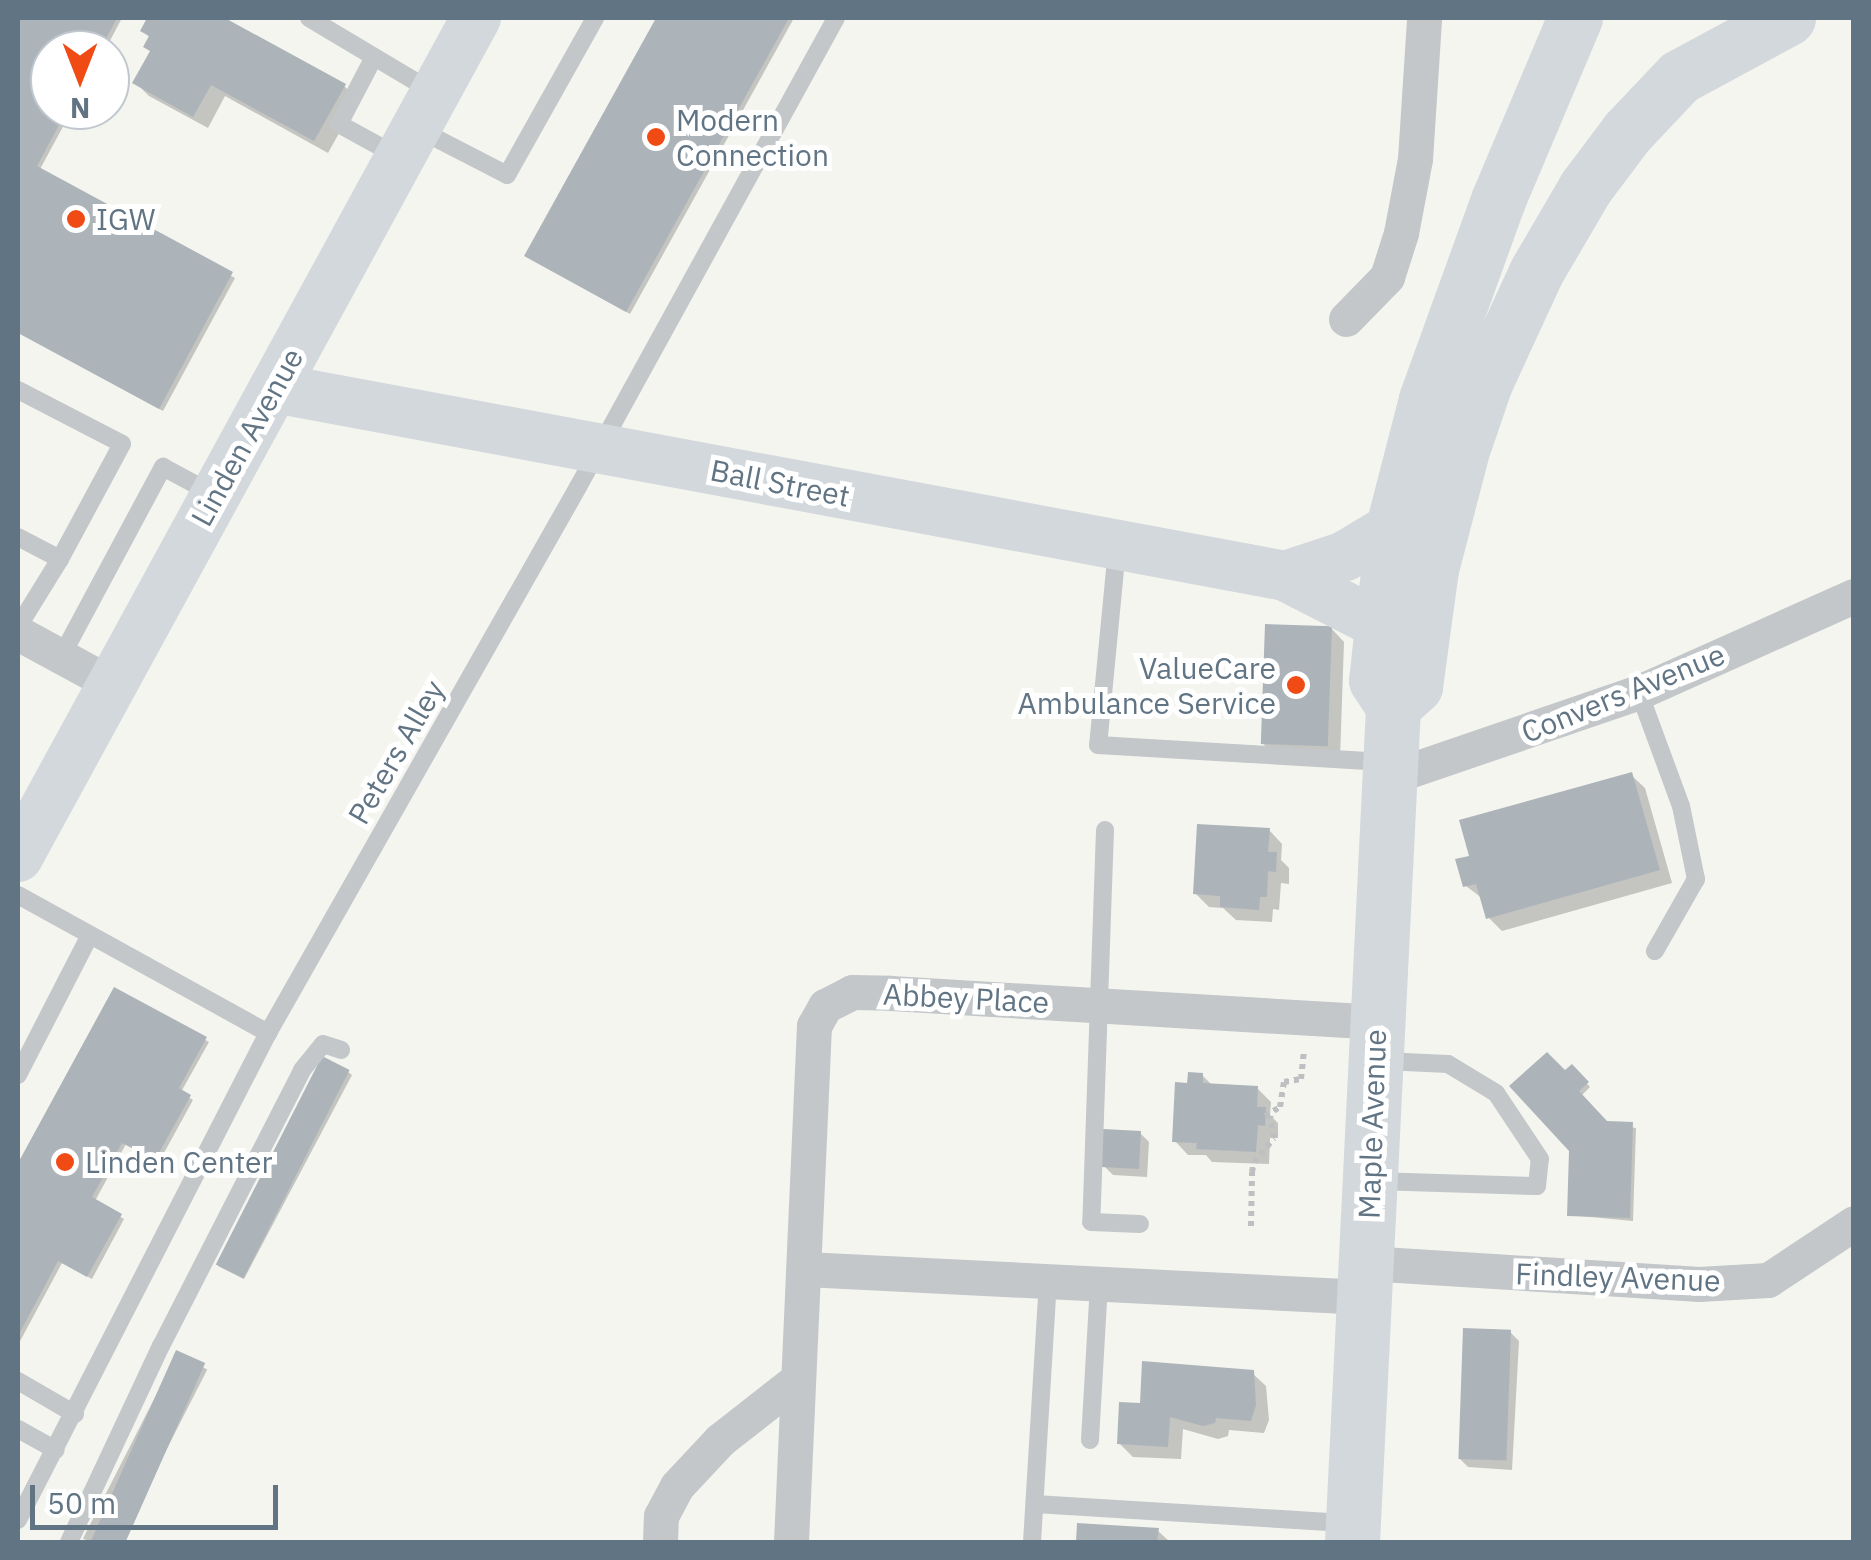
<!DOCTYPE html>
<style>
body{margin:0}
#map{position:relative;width:1871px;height:1560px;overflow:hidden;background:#f5f5f0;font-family:"IBM Plex Sans",sans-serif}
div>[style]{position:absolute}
.shadow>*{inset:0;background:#0003;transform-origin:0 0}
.building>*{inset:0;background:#acb4b9;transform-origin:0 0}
.path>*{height:6px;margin-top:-3px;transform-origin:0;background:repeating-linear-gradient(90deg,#bdbfc1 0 5px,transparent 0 10px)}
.lane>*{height:18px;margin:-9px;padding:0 9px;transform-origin:9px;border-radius:9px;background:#c3c7ca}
.street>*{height:35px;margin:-17.5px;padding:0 17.5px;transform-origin:17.5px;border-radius:17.5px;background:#c3c7ca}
.secondary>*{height:50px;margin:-25px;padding:0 25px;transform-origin:25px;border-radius:25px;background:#d2d8dc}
.primary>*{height:55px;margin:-27.5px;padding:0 27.5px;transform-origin:27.5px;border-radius:27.5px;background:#d2d8dc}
.highway>*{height:55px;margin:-27.5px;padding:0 27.5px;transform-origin:27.5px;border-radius:27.5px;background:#d2d8dc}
.dots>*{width:28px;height:28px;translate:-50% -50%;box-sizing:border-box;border:5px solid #fff;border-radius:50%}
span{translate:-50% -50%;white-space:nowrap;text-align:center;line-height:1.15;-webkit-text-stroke:10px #fff;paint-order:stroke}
.poi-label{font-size:30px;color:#617484}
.left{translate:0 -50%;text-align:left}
.right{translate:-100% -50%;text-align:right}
.street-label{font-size:30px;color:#617484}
.frame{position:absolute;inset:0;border:20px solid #617484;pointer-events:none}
.north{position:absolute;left:30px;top:30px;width:100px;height:100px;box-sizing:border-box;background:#fff;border:2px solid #c0c7ce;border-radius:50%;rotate:180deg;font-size:28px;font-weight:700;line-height:40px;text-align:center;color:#617484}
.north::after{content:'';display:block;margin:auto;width:35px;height:45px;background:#f04b15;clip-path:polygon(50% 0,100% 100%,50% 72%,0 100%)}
.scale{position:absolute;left:30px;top:1485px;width:248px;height:45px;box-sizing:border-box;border:5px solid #617484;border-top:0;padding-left:12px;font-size:30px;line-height:35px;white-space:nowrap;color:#617484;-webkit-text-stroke:8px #fff;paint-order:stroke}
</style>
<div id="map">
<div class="shadow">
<i style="clip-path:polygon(18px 18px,122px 18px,105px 50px,50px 50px,50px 110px,72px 110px,39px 171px,235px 278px,163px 411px,18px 332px)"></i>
<i style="clip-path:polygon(150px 18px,220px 18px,344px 86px,358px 99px,328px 153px,225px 96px,208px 128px,149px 96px,136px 83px,152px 53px,150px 38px,143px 30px)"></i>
<i style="clip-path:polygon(659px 18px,794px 18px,630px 314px,527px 256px)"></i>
<i style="clip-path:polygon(1331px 628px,1344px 642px,1340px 759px,1276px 756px,1262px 743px)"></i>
<i style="clip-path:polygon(1631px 775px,1645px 788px,1672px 883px,1502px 931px,1489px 918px,1483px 899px,1466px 886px,1472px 857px)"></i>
<i style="clip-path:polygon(1269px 830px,1282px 844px,1281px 860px,1289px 868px,1289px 884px,1281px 883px,1279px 910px,1273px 909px,1272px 922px,1236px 920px,1223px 908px,1209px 907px,1195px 893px)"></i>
<i style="clip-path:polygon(115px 990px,209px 1042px,181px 1092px,193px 1100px,159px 1162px,126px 1144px,95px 1201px,124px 1219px,92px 1279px,62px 1263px,18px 1345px,18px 1168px)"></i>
<i style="clip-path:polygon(1572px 1067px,1590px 1087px,1581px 1096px,1606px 1124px,1636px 1128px,1633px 1221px,1569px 1215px,1572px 1150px,1565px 1074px)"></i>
<i style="clip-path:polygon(348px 1072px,352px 1075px,244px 1279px,218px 1266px)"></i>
<i style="clip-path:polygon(1202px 1075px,1213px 1086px,1257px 1088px,1271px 1102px,1270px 1115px,1278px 1123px,1278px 1138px,1270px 1138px,1269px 1164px,1212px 1162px,1206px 1155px,1188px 1155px,1175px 1141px,1190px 1085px)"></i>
<i style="clip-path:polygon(1140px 1133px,1149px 1142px,1147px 1177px,1113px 1175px,1104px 1166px)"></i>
<i style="clip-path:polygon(1510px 1332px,1519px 1341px,1512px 1470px,1468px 1467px,1459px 1458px)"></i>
<i style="left:177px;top:1354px;width:34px;height:207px;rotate:27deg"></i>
<i style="clip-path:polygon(1252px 1373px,1266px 1386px,1269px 1420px,1264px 1433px,1229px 1430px,1228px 1436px,1218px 1439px,1183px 1429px,1181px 1459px,1133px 1457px,1119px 1443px,1142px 1406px)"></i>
<i style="clip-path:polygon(1079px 1525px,1157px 1530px,1170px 1542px,1078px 1542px)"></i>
</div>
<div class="building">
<i style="clip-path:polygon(18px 18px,117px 18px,100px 50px,50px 50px,50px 110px,67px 110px,37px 166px,233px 272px,159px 409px,18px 333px)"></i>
<i style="clip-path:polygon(147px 18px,225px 18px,346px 84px,314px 141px,211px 85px,193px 117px,132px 83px,150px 51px,143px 47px,149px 36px,140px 31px)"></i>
<i style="clip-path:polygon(656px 18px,789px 18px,626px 312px,524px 256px)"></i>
<i style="left:1265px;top:624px;width:67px;height:120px;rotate:2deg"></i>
<i style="clip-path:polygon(1632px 772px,1660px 870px,1486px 919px,1476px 884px,1463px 887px,1455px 859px,1469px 856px,1459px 820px)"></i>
<i style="clip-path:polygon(1197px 824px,1270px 828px,1268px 852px,1277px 852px,1276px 872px,1268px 871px,1267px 897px,1260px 897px,1259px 910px,1220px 907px,1220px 896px,1193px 894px)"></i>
<i style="clip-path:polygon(114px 987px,207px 1037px,179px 1088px,191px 1095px,155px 1160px,122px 1143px,92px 1197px,122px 1214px,87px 1277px,58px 1261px,18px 1336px,18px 1163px)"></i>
<i style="clip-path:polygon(1547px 1052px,1565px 1070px,1572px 1064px,1589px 1082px,1579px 1091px,1607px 1121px,1633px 1122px,1630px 1218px,1567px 1216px,1569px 1151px,1509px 1086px)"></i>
<i style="left:322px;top:1056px;width:31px;height:234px;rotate:27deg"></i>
<i style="clip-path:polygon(1188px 1072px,1203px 1073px,1203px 1083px,1258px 1086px,1257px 1107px,1266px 1107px,1265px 1126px,1258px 1125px,1256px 1152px,1196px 1149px,1197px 1143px,1172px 1142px,1175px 1082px,1187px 1083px)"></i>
<i style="left:1103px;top:1129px;width:38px;height:38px;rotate:3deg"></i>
<i style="left:1463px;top:1328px;width:48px;height:131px;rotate:2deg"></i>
<i style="left:176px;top:1350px;width:32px;height:211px;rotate:24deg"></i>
<i style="clip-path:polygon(1142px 1361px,1254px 1370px,1256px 1405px,1251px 1421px,1216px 1418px,1215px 1423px,1203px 1426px,1170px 1417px,1168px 1447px,1117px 1444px,1119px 1402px,1140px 1403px)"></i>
<i style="clip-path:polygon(1077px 1523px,1159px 1528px,1157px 1542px,1076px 1542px)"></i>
</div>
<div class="path">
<i style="left:1265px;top:1116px;width:17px;rotate:-31deg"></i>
<i style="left:1280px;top:1107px;width:25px;rotate:-81deg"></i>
<i style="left:1284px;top:1082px;width:17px;rotate:-10deg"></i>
<i style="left:1301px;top:1079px;width:28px;rotate:-84deg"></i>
<i style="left:1251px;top:1226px;width:54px;rotate:-88.9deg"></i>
<i style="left:1252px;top:1172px;width:10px;rotate:-79deg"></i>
<i style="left:1254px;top:1162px;width:31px;rotate:-50deg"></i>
<i style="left:1274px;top:1138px;width:22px;rotate:-100deg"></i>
</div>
<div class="lane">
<i style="left:309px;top:18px;width:144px;rotate:30.8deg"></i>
<i style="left:374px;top:57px;width:76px;rotate:117.6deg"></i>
<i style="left:339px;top:124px;width:68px;rotate:28.8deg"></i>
<i style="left:418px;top:129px;width:100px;rotate:27.3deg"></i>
<i style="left:507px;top:175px;width:180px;rotate:-60.7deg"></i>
<i style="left:18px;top:390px;width:117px;rotate:27.4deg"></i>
<i style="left:122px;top:444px;width:131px;rotate:118.3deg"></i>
<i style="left:60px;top:559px;width:47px;rotate:-152.4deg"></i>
<i style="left:1117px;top:549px;width:197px;rotate:95.5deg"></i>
<i style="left:1098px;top:745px;width:287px;rotate:3.4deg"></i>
<i style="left:18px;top:627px;width:80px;rotate:-58.3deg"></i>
<i style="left:61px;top:657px;width:216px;rotate:-61.8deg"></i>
<i style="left:163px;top:467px;width:59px;rotate:28.3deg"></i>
<i style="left:1639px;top:692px;width:121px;rotate:69.8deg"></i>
<i style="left:1681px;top:806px;width:75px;rotate:78.4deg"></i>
<i style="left:1696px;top:879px;width:83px;rotate:119.7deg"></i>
<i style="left:1105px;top:830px;width:392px;rotate:92deg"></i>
<i style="left:1091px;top:1222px;width:49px;rotate:2.3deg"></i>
<i style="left:18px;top:895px;width:286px;rotate:28.9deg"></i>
<i style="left:18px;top:1075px;width:157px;rotate:-62.8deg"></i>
<i style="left:1375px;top:1181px;width:162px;rotate:1.8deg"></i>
<i style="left:1537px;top:1186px;width:27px;rotate:-84deg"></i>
<i style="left:1540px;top:1159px;width:79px;rotate:-123.7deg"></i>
<i style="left:1496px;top:1093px;width:56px;rotate:-148.9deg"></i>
<i style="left:1448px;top:1064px;width:65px;rotate:-177.4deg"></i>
<i style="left:18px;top:1381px;width:66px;rotate:30.1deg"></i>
<i style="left:18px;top:1429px;width:43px;rotate:28.9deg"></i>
<i style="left:1090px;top:1440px;width:157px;rotate:-86.7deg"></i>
<i style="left:1035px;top:1504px;width:314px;rotate:3.5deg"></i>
<i style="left:18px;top:1520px;width:547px;rotate:-62.83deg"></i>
<i style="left:268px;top:1033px;width:628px;rotate:-60.41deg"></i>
<i style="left:578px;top:487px;width:535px;rotate:-61.18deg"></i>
<i style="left:69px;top:1542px;width:217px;rotate:-64.9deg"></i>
<i style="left:161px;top:1346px;width:310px;rotate:-62.9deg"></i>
<i style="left:302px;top:1070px;width:33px;rotate:-51deg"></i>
<i style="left:323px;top:1044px;width:19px;rotate:18deg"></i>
<i style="left:1032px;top:1542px;width:262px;rotate:-86.5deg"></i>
</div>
<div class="street">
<i style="left:1346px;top:319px;width:59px;rotate:-45.7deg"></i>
<i style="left:1387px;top:277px;width:46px;rotate:-72.3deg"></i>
<i style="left:1401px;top:233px;width:75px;rotate:-79.3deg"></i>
<i style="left:1415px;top:159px;width:141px;rotate:-86.3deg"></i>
<i style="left:18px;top:633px;width:107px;rotate:28.5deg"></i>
<i style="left:1388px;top:778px;width:265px;rotate:-18.9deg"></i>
<i style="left:1639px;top:692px;width:235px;rotate:-24.1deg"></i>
<i style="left:1366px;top:1263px;width:334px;rotate:3.6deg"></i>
<i style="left:1699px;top:1284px;width:69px;rotate:-3.3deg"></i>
<i style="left:1768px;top:1280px;width:103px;rotate:-33.5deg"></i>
<i style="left:805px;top:1269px;width:561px;rotate:2.86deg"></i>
<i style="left:660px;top:1542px;width:26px;rotate:-88deg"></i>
<i style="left:661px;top:1516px;width:34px;rotate:-62deg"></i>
<i style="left:677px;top:1486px;width:63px;rotate:-46.9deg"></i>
<i style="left:720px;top:1440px;width:99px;rotate:-38deg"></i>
<i style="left:791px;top:1542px;width:517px;rotate:-87.45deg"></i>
<i style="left:814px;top:1026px;width:23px;rotate:-61deg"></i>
<i style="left:825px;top:1006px;width:30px;rotate:-27deg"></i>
<i style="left:852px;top:992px;width:39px;rotate:1deg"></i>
<i style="left:891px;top:993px;width:486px;rotate:3.4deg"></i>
</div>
<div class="secondary">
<i style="left:274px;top:388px;width:1028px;rotate:10.53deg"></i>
<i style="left:1285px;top:576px;width:106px;rotate:27.1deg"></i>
<i style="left:1285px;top:576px;width:63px;rotate:-18.4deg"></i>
<i style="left:1345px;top:556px;width:56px;rotate:-31.1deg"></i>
<i style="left:18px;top:857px;width:956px;rotate:-61.37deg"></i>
</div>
<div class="primary">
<i style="left:1393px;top:527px;width:154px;rotate:96.3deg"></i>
<i style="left:1376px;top:680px;width:31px;rotate:57deg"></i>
<i style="left:1393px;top:706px;width:30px;rotate:-42deg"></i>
<i style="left:1415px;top:686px;width:118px;rotate:-82.2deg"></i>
<i style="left:1431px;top:569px;width:123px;rotate:-75.4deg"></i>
<i style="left:1462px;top:450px;width:71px;rotate:-71.1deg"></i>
<i style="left:1485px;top:383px;width:122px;rotate:-65.3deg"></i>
<i style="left:1536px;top:272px;width:97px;rotate:-59.7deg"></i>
<i style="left:1585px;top:188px;width:70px;rotate:-53.1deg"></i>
<i style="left:1627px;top:132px;width:76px;rotate:-46.6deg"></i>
<i style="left:1679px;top:77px;width:124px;rotate:-28.4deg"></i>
<i style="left:1352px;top:1542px;width:837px;rotate:-87.19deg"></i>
</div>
<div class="highway">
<i style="left:1393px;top:527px;width:132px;rotate:-75.5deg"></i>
<i style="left:1426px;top:399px;width:212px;rotate:-70.1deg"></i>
<i style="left:1498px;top:200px;width:198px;rotate:-67.1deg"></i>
</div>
<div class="dots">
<i style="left:656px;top:137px;background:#f04b15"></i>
<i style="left:76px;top:219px;background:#f04b15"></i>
<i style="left:1296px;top:685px;background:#f04b15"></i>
<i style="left:65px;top:1162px;background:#f04b15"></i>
</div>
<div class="poi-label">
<span class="left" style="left:676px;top:137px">Modern<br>Connection</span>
<span class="left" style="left:96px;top:219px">IGW</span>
<span class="right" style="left:1276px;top:685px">ValueCare<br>Ambulance Service</span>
<span class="left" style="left:85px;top:1162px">Linden Center</span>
</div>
<div class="street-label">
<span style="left:247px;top:437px;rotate:-61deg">Linden Avenue</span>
<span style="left:780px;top:483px;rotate:11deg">Ball Street</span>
<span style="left:1623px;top:693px;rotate:-22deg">Convers Avenue</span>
<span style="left:396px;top:752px;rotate:-60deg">Peters Alley</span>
<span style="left:966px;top:998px;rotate:3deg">Abbey Place</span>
<span style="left:1372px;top:1124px;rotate:-88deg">Maple Avenue</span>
<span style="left:1618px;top:1277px;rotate:2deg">Findley Avenue</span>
</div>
<div class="frame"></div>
<div class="north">N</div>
<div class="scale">50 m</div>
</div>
